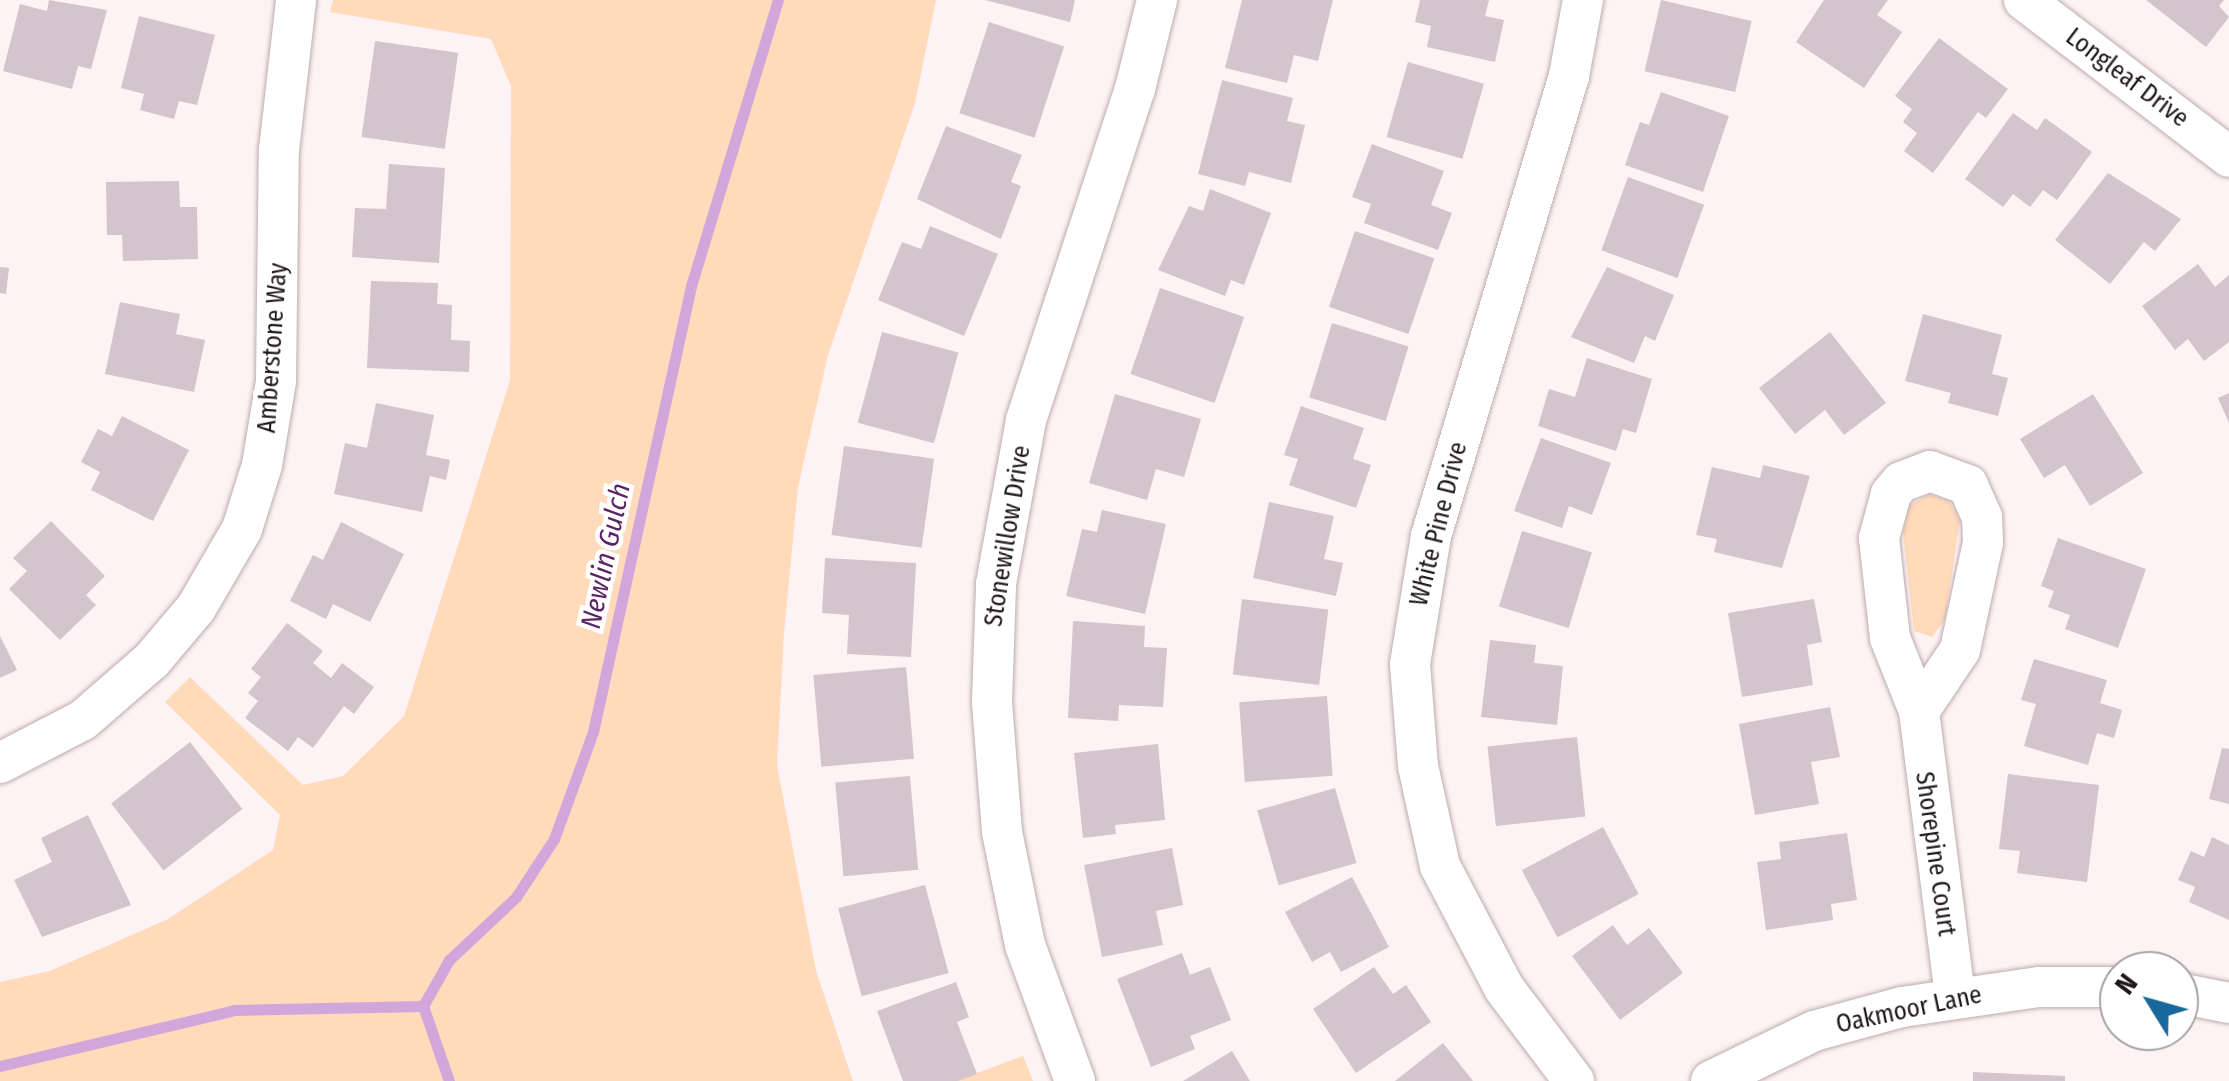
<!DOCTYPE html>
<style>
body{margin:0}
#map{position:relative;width:2229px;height:1081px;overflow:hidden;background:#fef3f4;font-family:"Fira Sans Condensed",sans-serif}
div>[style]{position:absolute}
.green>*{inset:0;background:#ffdabb}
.stream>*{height:11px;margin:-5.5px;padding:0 5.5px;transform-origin:5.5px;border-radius:5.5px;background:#d1a6db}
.building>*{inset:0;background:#d4c4cc;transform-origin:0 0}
.roads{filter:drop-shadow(0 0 2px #bdabad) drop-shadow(0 0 2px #bdabad)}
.street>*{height:40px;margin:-20px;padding:0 20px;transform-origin:20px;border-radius:20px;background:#fff}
span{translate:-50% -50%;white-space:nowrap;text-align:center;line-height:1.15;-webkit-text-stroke:9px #fff;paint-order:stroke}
.street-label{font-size:25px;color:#1e1718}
.water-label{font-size:28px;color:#592565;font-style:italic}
.north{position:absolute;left:2099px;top:951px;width:100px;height:100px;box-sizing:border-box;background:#fff;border:2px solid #a5a2a3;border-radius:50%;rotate:307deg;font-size:28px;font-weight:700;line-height:40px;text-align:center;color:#1e1718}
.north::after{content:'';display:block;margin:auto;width:35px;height:45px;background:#1a689b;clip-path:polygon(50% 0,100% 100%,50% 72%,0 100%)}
</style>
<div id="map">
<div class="green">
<i style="clip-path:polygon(333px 0,936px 0,915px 103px,828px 355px,798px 487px,784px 633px,777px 765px,816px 971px,853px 1081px,0 1081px,0 982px,50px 971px,168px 919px,273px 850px,280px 815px,165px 702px,190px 677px,303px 785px,343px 776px,404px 716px,510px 380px,511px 86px,491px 39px,330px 12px)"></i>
<i style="clip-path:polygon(1929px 494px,1949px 501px,1960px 519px,1945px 620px,1932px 637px,1914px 631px,1903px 533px,1909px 506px)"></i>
<i style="clip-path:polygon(1023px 1056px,1033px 1081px,956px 1081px)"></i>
</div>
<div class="stream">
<i style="left:0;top:1066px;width:242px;rotate:-13.4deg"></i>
<i style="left:235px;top:1010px;width:188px;rotate:-1.2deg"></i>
<i style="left:449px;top:1081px;width:79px;rotate:-109.1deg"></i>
<i style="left:423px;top:1006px;width:53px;rotate:-60.5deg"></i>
<i style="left:449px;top:960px;width:92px;rotate:-43.2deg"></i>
<i style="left:516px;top:897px;width:69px;rotate:-56.8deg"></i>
<i style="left:554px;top:839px;width:114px;rotate:-70deg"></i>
<i style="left:593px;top:732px;width:457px;rotate:-77.6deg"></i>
<i style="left:691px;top:286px;width:299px;rotate:-73.1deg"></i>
</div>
<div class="building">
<i style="clip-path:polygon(49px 0,107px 10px,91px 69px,78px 66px,72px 89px,3px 71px,20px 4px,47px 11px)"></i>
<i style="clip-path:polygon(985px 0,1075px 0,1070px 22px)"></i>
<i style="clip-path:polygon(1242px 0,1333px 0,1318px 61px,1294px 55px,1287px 83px,1225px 68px)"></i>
<i style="clip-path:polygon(1420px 0,1489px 0,1485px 16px,1504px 20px,1495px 62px,1427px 47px,1431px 26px,1415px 22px)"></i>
<i style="left:1661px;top:0;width:93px;height:73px;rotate:13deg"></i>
<i style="clip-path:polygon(1824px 0,1888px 0,1877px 15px,1902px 32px,1864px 88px,1796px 42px)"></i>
<i style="clip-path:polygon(2146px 0,2224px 0,2219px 6px,2229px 17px,2206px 47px)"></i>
<i style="clip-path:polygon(139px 16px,215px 35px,197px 105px,179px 101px,174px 119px,140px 110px,144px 94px,121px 88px)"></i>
<i style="left:989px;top:22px;width:79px;height:96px;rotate:18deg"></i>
<i style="clip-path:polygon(1939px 38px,2008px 89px,1986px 118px,1978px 112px,1933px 173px,1904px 151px,1917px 133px,1903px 122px,1912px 109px,1895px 96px)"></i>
<i style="left:375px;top:41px;width:84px;height:97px;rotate:8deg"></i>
<i style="left:1408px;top:62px;width:79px;height:78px;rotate:16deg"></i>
<i style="clip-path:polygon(1222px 80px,1293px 98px,1287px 121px,1305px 125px,1291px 183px,1249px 172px,1245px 186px,1198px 174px)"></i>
<i style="clip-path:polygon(1661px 92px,1729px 116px,1703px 192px,1625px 165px,1640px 122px,1649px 125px)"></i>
<i style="clip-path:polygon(2013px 113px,2037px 130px,2045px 118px,2092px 152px,2057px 200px,2043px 190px,2030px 207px,2013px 194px,2003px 207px,1965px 179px)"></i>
<i style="clip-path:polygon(946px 126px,1022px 155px,1011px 182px,1021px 186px,1001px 239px,917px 199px)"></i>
<i style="clip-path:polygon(1372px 144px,1444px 171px,1431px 205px,1452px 213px,1438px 250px,1364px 223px,1371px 204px,1352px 197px)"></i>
<i style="clip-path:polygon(389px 164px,445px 168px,439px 263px,352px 257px,355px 208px,386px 209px)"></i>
<i style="clip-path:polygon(2108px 173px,2181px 219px,2155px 251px,2144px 242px,2110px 284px,2055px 240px)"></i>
<i style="left:1628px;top:177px;width:81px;height:78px;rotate:20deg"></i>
<i style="clip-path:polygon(179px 181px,180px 207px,197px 207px,198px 259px,123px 261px,122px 235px,107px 235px,106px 182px)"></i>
<i style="clip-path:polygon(1210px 189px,1271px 213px,1244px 285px,1231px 280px,1225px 296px,1158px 270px,1189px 206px,1203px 211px)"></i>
<i style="clip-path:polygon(930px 226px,998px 254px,964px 336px,878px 300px,902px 242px,921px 249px)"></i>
<i style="left:1355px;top:231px;width:84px;height:80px;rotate:19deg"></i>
<i style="clip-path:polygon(2198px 264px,2215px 287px,2229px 275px,2229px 342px,2204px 361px,2188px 339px,2175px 350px,2142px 306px)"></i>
<i style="clip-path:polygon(0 267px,9px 268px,6px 294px,0 293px)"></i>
<i style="clip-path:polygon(1607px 267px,1674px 295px,1655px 341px,1645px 336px,1634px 363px,1571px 337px)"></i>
<i style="clip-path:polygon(371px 281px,438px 283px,437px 304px,452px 305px,451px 340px,470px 341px,469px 372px,367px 368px)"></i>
<i style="left:1160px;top:288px;width:89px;height:91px;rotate:19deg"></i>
<i style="clip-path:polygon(120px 302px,180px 314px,176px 334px,205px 340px,194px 392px,105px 374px)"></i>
<i style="clip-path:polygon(1923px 314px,2002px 335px,1992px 374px,2008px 378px,1998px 416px,1948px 403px,1951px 393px,1905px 381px)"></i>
<i style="left:1332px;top:323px;width:80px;height:78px;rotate:17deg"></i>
<i style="left:882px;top:332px;width:79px;height:94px;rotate:15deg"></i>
<i style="clip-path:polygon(1830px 332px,1886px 403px,1844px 435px,1825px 410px,1795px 434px,1759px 388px)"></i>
<i style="clip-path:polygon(1587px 358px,1652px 379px,1636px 433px,1623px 429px,1616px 451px,1538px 426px,1549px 389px,1575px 397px)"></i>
<i style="clip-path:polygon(2229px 393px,2229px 423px,2218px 398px)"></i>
<i style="clip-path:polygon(1115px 394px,1201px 419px,1184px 477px,1156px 469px,1147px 500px,1089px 483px)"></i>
<i style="clip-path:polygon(2093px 394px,2143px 473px,2090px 506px,2065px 465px,2044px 478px,2020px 439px)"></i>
<i style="clip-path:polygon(376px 403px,434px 415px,426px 455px,450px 460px,446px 480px,430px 476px,422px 512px,334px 494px,345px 443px,367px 448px)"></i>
<i style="clip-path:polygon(1301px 406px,1364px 428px,1353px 459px,1371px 465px,1356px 508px,1289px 485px,1298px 459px,1284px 455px)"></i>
<i style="clip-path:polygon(122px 416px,189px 450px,153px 521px,91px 490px,100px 472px,81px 462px,98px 429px,112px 436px)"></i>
<i style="clip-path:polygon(1541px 438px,1611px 463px,1592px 515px,1569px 506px,1562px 528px,1514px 511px)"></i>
<i style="left:844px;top:446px;width:91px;height:90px;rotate:8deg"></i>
<i style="clip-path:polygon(1763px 465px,1810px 476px,1782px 568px,1714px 552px,1717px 539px,1696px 535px,1712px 467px,1760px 478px)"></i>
<i style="clip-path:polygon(1269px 502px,1334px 516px,1324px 559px,1343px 563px,1336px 596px,1253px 578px)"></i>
<i style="clip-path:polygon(1102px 510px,1166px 524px,1145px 614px,1066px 596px,1082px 529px,1097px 532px)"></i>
<i style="clip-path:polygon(51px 521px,105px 576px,86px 595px,96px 605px,60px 640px,9px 589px,27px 571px,13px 558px)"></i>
<i style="clip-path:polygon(341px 522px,404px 554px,370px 622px,333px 604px,326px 619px,290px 601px,313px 555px,323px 560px)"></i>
<i style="left:1522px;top:531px;width:73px;height:79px;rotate:17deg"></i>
<i style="clip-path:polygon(2058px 538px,2146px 569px,2118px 648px,2065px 629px,2070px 615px,2048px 607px,2054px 591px,2041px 586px)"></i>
<i style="clip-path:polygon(825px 558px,916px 563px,911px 657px,847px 654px,849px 615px,822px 613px)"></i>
<i style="left:1242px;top:599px;width:87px;height:76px;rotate:7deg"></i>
<i style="clip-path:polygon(1814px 599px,1822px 642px,1807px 645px,1813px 685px,1742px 697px,1728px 613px)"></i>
<i style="clip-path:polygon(1073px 621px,1145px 626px,1144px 647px,1167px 648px,1163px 707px,1119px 705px,1118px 721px,1068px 718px)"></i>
<i style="clip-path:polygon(287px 623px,323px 651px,313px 663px,331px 678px,342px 663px,374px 687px,354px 714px,344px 706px,313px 748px,298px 737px,288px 751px,245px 718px,258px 701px,248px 693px,261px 677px,251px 669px)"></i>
<i style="clip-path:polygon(0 636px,17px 670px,0 678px)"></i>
<i style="clip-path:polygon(1490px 640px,1536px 645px,1534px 663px,1563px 666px,1557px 725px,1481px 717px)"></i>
<i style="clip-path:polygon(2034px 659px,2107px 680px,2100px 703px,2122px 710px,2114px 738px,2097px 733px,2088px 765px,2024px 746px,2036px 704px,2021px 700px)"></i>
<i style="left:906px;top:667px;width:92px;height:93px;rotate:85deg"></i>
<i style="left:1327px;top:696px;width:80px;height:88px;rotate:86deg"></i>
<i style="clip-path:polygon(1830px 707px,1840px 757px,1811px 762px,1819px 804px,1755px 815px,1739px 724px)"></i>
<i style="left:1577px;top:737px;width:80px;height:90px;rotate:84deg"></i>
<i style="left:190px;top:742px;width:85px;height:100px;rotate:52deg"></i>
<i style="clip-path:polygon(1158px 744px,1165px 820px,1115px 825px,1116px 834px,1083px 838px,1074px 753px)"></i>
<i style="clip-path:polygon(2222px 748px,2229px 749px,2229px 804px,2209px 799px)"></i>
<i style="clip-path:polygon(2008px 774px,2099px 785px,2087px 882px,2017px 873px,2020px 851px,1999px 849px)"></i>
<i style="left:910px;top:776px;width:94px;height:75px;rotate:85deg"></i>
<i style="left:1335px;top:788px;width:78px;height:81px;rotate:74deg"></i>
<i style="clip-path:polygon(88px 815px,131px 905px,42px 937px,14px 880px,52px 862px,41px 838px)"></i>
<i style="left:1603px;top:827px;width:76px;height:92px;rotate:62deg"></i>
<i style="clip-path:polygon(1847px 833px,1857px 900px,1831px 904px,1833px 920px,1766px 930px,1757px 862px,1781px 859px,1779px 842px)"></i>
<i style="clip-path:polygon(2212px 837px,2229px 845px,2229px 920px,2189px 902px,2195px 887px,2178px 880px,2191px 851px,2204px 857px)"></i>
<i style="clip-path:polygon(1172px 848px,1183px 905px,1156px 911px,1163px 945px,1102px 957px,1084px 865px)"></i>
<i style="clip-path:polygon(1352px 877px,1389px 947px,1341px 972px,1330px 952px,1312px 962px,1285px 912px)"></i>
<i style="left:925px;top:885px;width:91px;height:90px;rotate:75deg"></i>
<i style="clip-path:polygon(1613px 925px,1627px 945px,1649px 928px,1683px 973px,1620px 1020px,1572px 956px)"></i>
<i style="clip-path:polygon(1182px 953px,1190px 975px,1210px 967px,1231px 1020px,1190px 1036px,1195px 1049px,1151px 1067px,1117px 979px)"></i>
<i style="clip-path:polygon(1374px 967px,1393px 994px,1406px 985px,1431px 1022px,1356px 1073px,1313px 1009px)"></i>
<i style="clip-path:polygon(956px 982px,969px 1017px,957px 1022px,977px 1074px,958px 1081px,903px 1081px,877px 1011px)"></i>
<i style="clip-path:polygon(1443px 1043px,1473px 1081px,1395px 1081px)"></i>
<i style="clip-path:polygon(1232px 1051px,1250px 1081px,1183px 1081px)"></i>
<i style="clip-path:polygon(1973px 1072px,2065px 1076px,2065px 1081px,1973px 1081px)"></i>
</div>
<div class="roads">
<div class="street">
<i style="left:2024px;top:0;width:258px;rotate:37.4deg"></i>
<i style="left:1919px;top:711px;width:73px;rotate:-56.1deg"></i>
<i style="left:1960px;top:650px;width:109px;rotate:-77.9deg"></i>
<i style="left:1983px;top:543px;width:26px;rotate:-92deg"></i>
<i style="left:1982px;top:517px;width:35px;rotate:-114deg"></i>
<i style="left:1968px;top:485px;width:40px;rotate:-159.8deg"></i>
<i style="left:1930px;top:471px;width:31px;rotate:159deg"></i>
<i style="left:1901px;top:482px;width:16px;rotate:130deg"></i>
<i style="left:1891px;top:494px;width:46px;rotate:105.3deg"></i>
<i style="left:1879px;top:538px;width:101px;rotate:83.7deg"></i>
<i style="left:1890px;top:638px;width:79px;rotate:68.3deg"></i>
<i style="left:1919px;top:711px;width:288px;rotate:82.8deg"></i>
<i style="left:0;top:763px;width:93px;rotate:-27.4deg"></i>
<i style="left:83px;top:720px;width:91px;rotate:-41deg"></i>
<i style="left:152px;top:660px;width:68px;rotate:-49.8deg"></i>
<i style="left:196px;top:608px;width:91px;rotate:-59.8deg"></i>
<i style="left:242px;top:529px;width:67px;rotate:-72.6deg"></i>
<i style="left:262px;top:465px;width:85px;rotate:-80.5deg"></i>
<i style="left:276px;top:381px;width:231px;rotate:-89.3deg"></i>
<i style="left:279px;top:150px;width:151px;rotate:-83.5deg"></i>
<i style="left:2179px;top:993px;width:51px;rotate:11.3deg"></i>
<i style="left:1075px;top:1081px;width:145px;rotate:-110.2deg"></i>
<i style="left:1025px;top:945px;width:115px;rotate:-101.5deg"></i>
<i style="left:1002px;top:832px;width:131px;rotate:-94.4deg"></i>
<i style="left:992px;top:701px;width:117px;rotate:-88deg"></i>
<i style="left:996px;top:584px;width:167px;rotate:-79.6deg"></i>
<i style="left:1026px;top:420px;width:348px;rotate:-71.8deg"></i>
<i style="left:1135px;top:89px;width:92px;rotate:-76.1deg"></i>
<i style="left:1574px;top:1081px;width:116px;rotate:-127deg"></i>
<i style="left:1504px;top:988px;width:138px;rotate:-117.7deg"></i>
<i style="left:1440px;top:866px;width:102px;rotate:-102.4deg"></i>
<i style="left:1418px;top:766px;width:102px;rotate:-94.5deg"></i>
<i style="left:1410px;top:664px;width:130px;rotate:-80.7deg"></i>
<i style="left:1431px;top:536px;width:480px;rotate:-73.3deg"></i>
<i style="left:1569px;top:76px;width:77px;rotate:-79.6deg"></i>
<i style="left:1711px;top:1081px;width:114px;rotate:-25.9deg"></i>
<i style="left:1814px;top:1031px;width:91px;rotate:-15.3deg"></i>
<i style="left:1902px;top:1007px;width:138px;rotate:-8.3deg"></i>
<i style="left:2039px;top:987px;width:80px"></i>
</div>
</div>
<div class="street-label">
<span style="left:2127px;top:78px;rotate:37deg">Longleaf Drive</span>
<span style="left:273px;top:348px;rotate:-86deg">Amberstone Way</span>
<span style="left:1439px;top:524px;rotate:-76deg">White Pine Drive</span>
<span style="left:1008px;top:536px;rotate:-81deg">Stonewillow Drive</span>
<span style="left:1935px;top:854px;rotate:82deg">Shorepine Court</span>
<span style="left:1909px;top:1010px;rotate:-12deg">Oakmoor Lane</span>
</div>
<div class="water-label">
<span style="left:606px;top:556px;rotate:-78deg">Newlin Gulch</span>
</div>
<div class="north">N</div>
</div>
